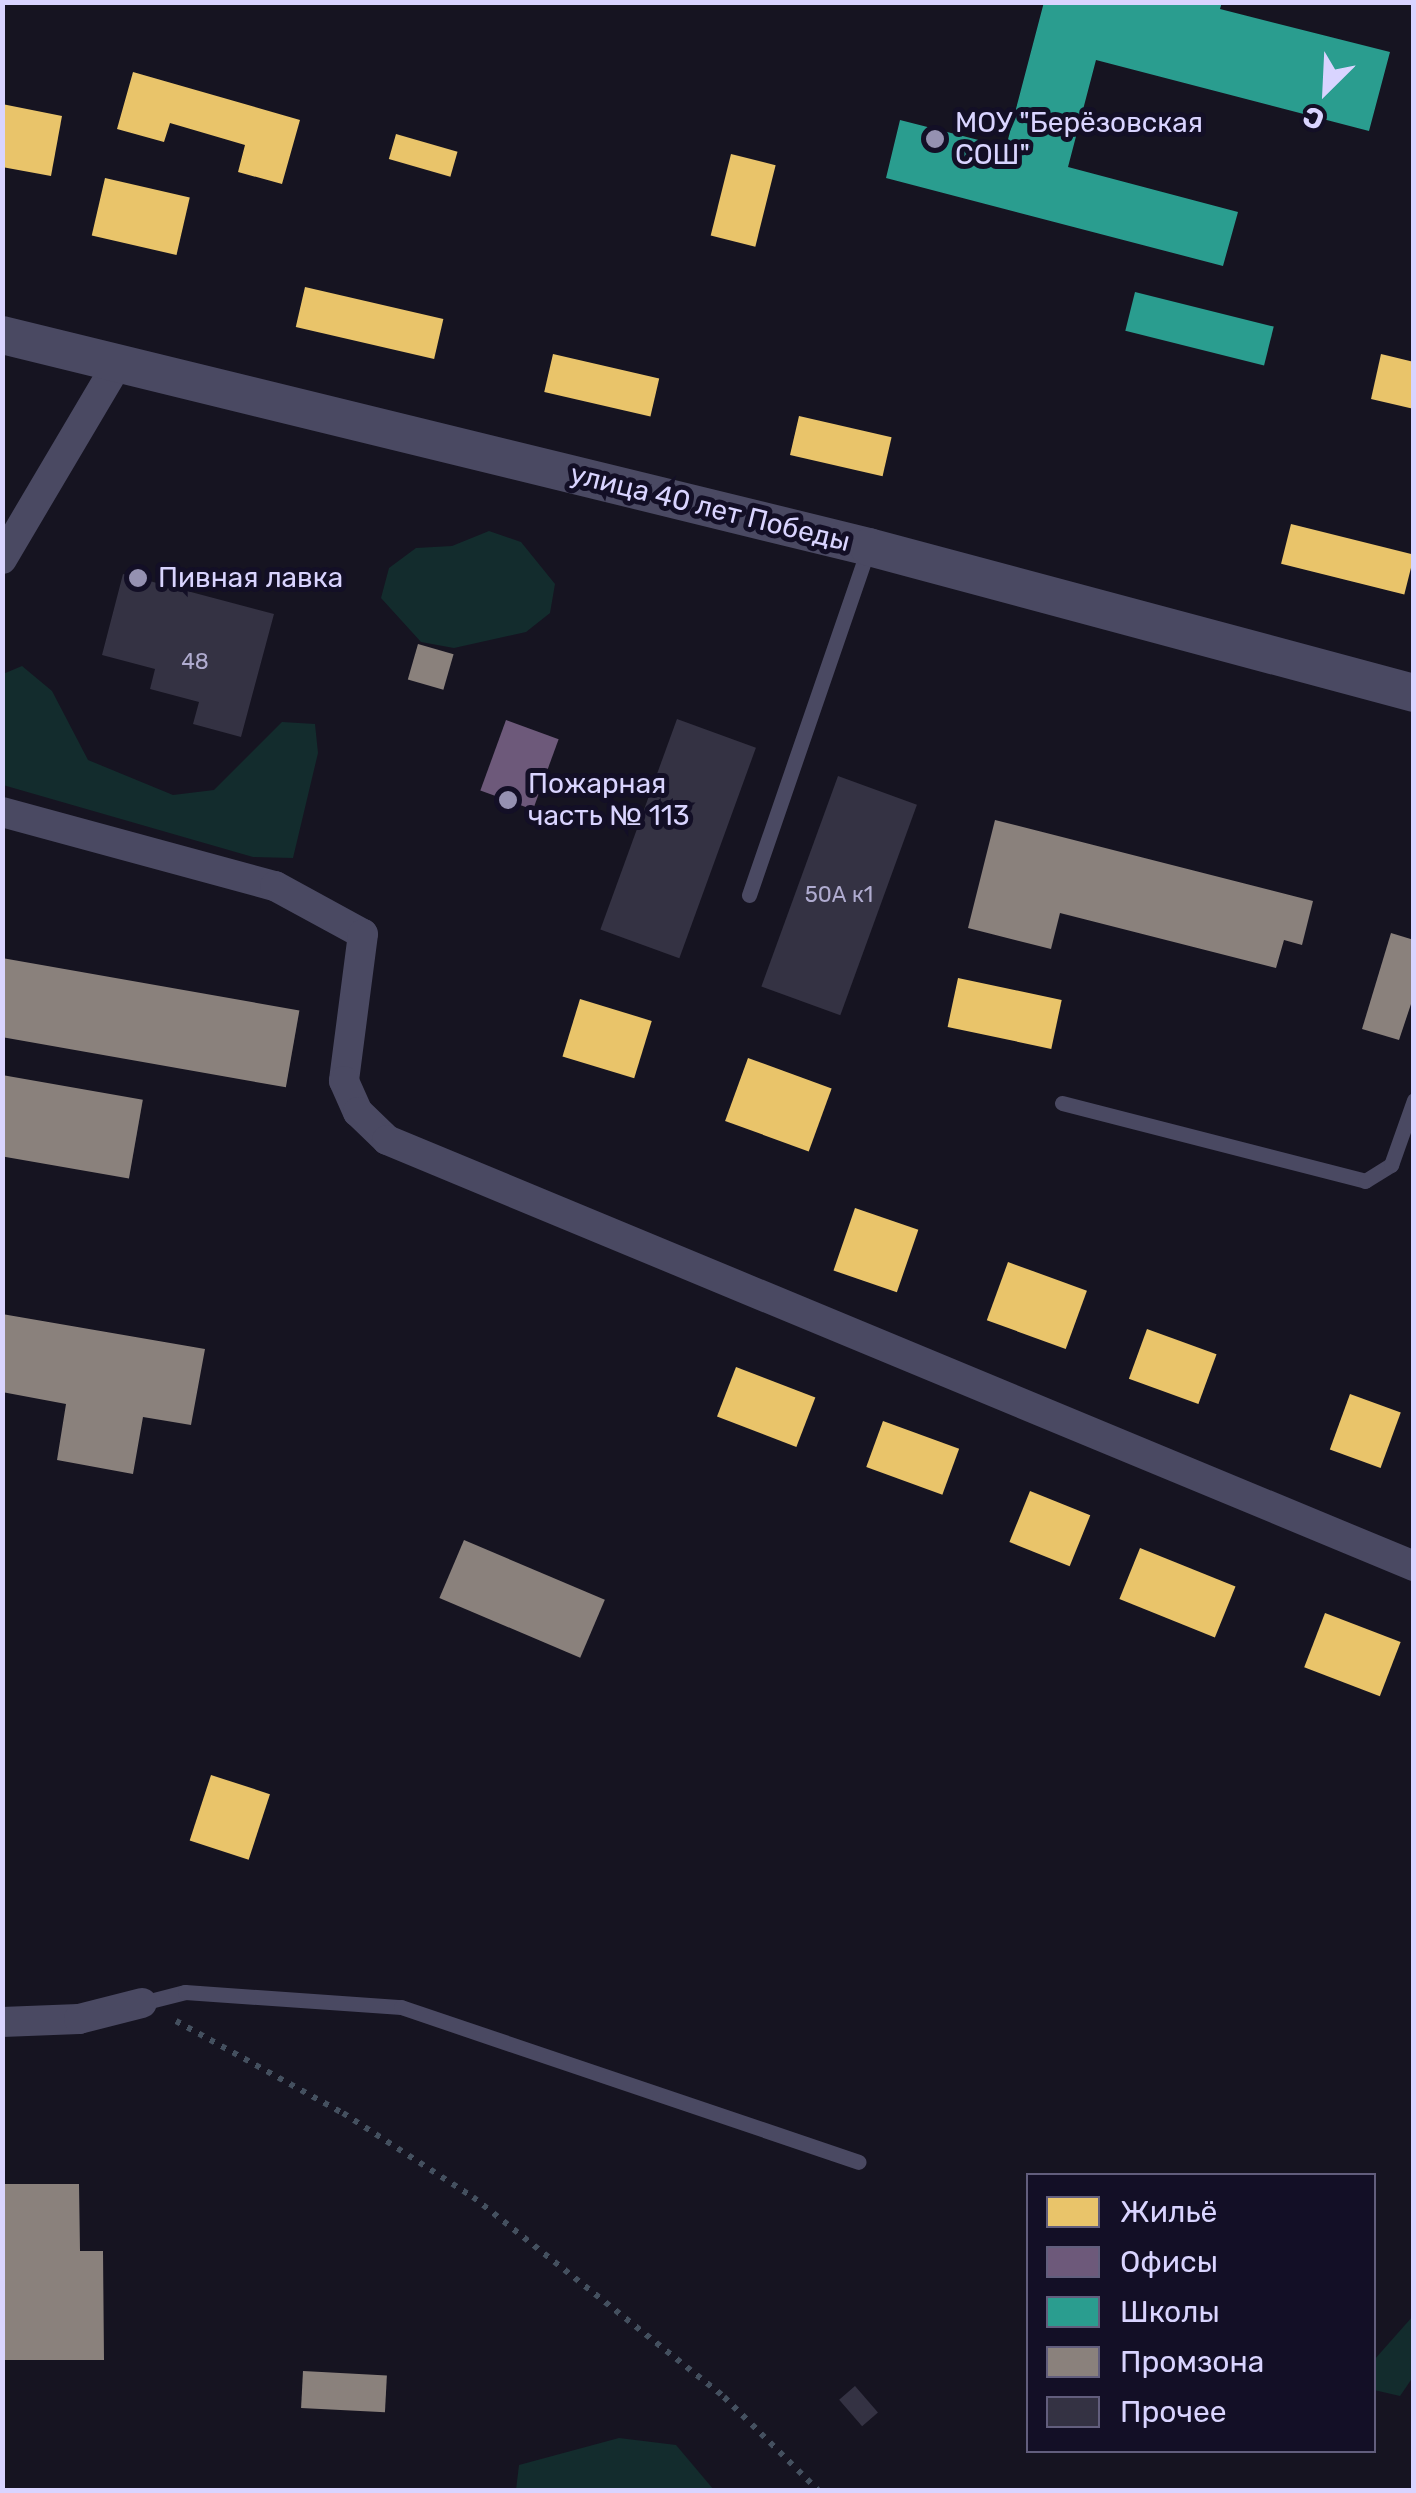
<!DOCTYPE html>
<meta charset="utf-8">
<style>
body{margin:0}
#map{position:relative;width:1416px;height:2493px;overflow:hidden;background:#161421;font-family:Rubik,sans-serif}
div>[style]{position:absolute}
.green>*{inset:0;background:#132c2d}
.homes>*{inset:0;background:#e9c46a;transform-origin:0 0}
.offices>*{inset:0;background:#6d597a;transform-origin:0 0}
.schools>*{inset:0;background:#2a9d8f;transform-origin:0 0}
.industry>*{inset:0;background:#8a817c;transform-origin:0 0}
.building>*{inset:0;background:#343243;transform-origin:0 0}
.path>*{height:6px;margin-top:-3px;transform-origin:0;background:repeating-linear-gradient(90deg,#44505f 0 5px,transparent 0 13px)}
.service>*{height:15px;margin:-7.5px;padding:0 7.5px;transform-origin:7.5px;border-radius:7.5px;background:#4a4962}
.minor>*{height:30px;margin:-15px;padding:0 15px;transform-origin:15px;border-radius:15px;background:#4a4962}
.tertiary>*{height:38px;margin:-19px;padding:0 19px;transform-origin:19px;border-radius:19px;background:#4a4962}
.dots>*{width:28px;height:28px;translate:-50% -50%;box-sizing:border-box;border:5px solid #130f26;border-radius:50%}
span{translate:-50% -50%;white-space:nowrap;text-align:center;line-height:1.15;-webkit-text-stroke:10px #130f26;paint-order:stroke}
.number-label{font-size:22px;color:#b0acd0}
.number-label span{-webkit-text-stroke-width:0}
.poi-label{font-size:28px;color:#d9d4ff}
.left{translate:0 -50%;text-align:left}
.street-label{font-size:28px;color:#d9d4ff}
.frame{position:absolute;inset:0;border:5px solid #d9d4ff;pointer-events:none}
.legend{position:absolute;left:1026px;top:2173px;width:350px;height:280px;box-sizing:border-box;background:#130f26;border:2px solid #625e7d;margin:0;padding:12px 18px;list-style:none;font-size:30px;color:#d9d4ff}
.legend li{display:flex;align-items:center;gap:20px;height:50px}
.legend b{width:50px;border:2px solid #625e7d}
.north{position:absolute;left:1276px;top:40px;width:100px;height:100px;-webkit-text-stroke:8px #130f26;paint-order:stroke;rotate:204deg;font-size:28px;font-weight:700;line-height:40px;text-align:center;color:#d9d4ff}
.north::after{content:'';display:block;margin:auto;width:35px;height:45px;background:#d9d4ff;clip-path:polygon(50% 0,100% 100%,50% 72%,0 100%)}
</style>
<div id="map">
<div class="green">
<i style="clip-path:polygon(489px 531px,521px 542px,555px 584px,550px 613px,526px 632px,454px 648px,421px 642px,381px 598px,389px 568px,416px 548px,452px 546px)"></i>
<i style="clip-path:polygon(22px 666px,52px 691px,88px 760px,173px 795px,214px 790px,282px 722px,315px 724px,318px 753px,293px 858px,253px 857px,3px 785px,3px 674px)"></i>
<i style="clip-path:polygon(1413px 2316px,1413px 2377px,1400px 2396px,1374px 2390px,1374px 2360px)"></i>
<i style="clip-path:polygon(619px 2438px,676px 2445px,714px 2490px,516px 2490px,519px 2465px)"></i>
</div>
<div class="homes">
<i style="clip-path:polygon(133px 72px,300px 120px,282px 184px,238px 172px,245px 145px,170px 123px,164px 142px,117px 129px)"></i>
<i style="clip-path:polygon(2px 104px,62px 116px,51px 176px,2px 167px)"></i>
<i style="left:396px;top:134px;width:64px;height:26px;rotate:16deg"></i>
<i style="left:731px;top:154px;width:46px;height:84px;rotate:14deg"></i>
<i style="left:105px;top:178px;width:87px;height:59px;rotate:13deg"></i>
<i style="left:305px;top:287px;width:142px;height:41px;rotate:13deg"></i>
<i style="left:553px;top:354px;width:109px;height:39px;rotate:13deg"></i>
<i style="clip-path:polygon(1381px 354px,1414px 362px,1414px 409px,1371px 399px)"></i>
<i style="left:799px;top:416px;width:95px;height:40px;rotate:13deg"></i>
<i style="left:1291px;top:524px;width:127px;height:41px;rotate:14deg"></i>
<i style="left:958px;top:978px;width:106px;height:50px;rotate:12deg"></i>
<i style="left:580px;top:999px;width:75px;height:60px;rotate:17deg"></i>
<i style="left:748px;top:1058px;width:89px;height:67px;rotate:20deg"></i>
<i style="left:855px;top:1208px;width:67px;height:66px;rotate:19deg"></i>
<i style="left:1008px;top:1262px;width:84px;height:62px;rotate:20deg"></i>
<i style="left:1147px;top:1329px;width:74px;height:53px;rotate:20deg"></i>
<i style="left:736px;top:1367px;width:85px;height:53px;rotate:21deg"></i>
<i style="left:1350px;top:1394px;width:54px;height:59px;rotate:20deg"></i>
<i style="left:883px;top:1421px;width:81px;height:49px;rotate:20deg"></i>
<i style="left:1030px;top:1491px;width:65px;height:55px;rotate:22deg"></i>
<i style="left:1140px;top:1548px;width:103px;height:55px;rotate:22deg"></i>
<i style="left:1325px;top:1613px;width:81px;height:58px;rotate:21deg"></i>
<i style="left:211px;top:1775px;width:62px;height:69px;rotate:18deg"></i>
</div>
<div class="offices">
<i style="left:506px;top:720px;width:56px;height:75px;rotate:20deg"></i>
</div>
<div class="schools">
<i style="clip-path:polygon(1044px 2px,1222px 2px,1220px 9px,1390px 52px,1369px 131px,1096px 60px,1068px 167px,1238px 212px,1223px 266px,886px 178px,900px 120px,1006px 147px)"></i>
<i style="left:1135px;top:292px;width:143px;height:40px;rotate:14deg"></i>
</div>
<div class="industry">
<i style="left:418px;top:644px;width:37px;height:37px;rotate:16deg"></i>
<i style="clip-path:polygon(995px 820px,1313px 901px,1302px 945px,1284px 940px,1276px 968px,1060px 913px,1051px 949px,968px 928px)"></i>
<i style="clip-path:polygon(1391px 933px,1414px 940px,1414px 995px,1399px 1040px,1362px 1029px)"></i>
<i style="left:2px;top:958px;width:302px;height:78px;rotate:10deg"></i>
<i style="left:2px;top:1075px;width:143px;height:80px;rotate:10deg"></i>
<i style="clip-path:polygon(2px 1314px,205px 1349px,191px 1425px,143px 1417px,133px 1474px,57px 1460px,66px 1404px,2px 1392px)"></i>
<i style="left:464px;top:1540px;width:153px;height:63px;rotate:23deg"></i>
<i style="clip-path:polygon(2px 2184px,79px 2184px,80px 2251px,103px 2251px,104px 2360px,2px 2360px)"></i>
<i style="left:303px;top:2371px;width:84px;height:37px;rotate:3deg"></i>
</div>
<div class="building">
<i style="clip-path:polygon(123px 574px,274px 614px,241px 737px,193px 724px,199px 702px,150px 689px,155px 669px,102px 655px)"></i>
<i style="left:677px;top:719px;width:84px;height:224px;rotate:20deg"></i>
<i style="left:838px;top:776px;width:84px;height:224px;rotate:20deg"></i>
<i style="left:855px;top:2386px;width:35px;height:21px;rotate:49deg"></i>
</div>
<div class="path">
<i style="left:176px;top:2021px;width:191px;rotate:28.9deg"></i>
<i style="left:343px;top:2113px;width:155px;rotate:32.9deg"></i>
<i style="left:473px;top:2197px;width:321px;rotate:38.5deg"></i>
<i style="left:724px;top:2397px;width:132px;rotate:44.7deg"></i>
</div>
<div class="service">
<i style="left:749px;top:895px;width:366px;rotate:-71deg"></i>
<i style="left:1062px;top:1103px;width:313px;rotate:14.4deg"></i>
<i style="left:1365px;top:1181px;width:31px;rotate:-32deg"></i>
<i style="left:1391px;top:1165px;width:69px;rotate:-70.5deg"></i>
<i style="left:142px;top:2003px;width:44px;rotate:-14.3deg"></i>
<i style="left:185px;top:1992px;width:217px;rotate:4deg"></i>
<i style="left:401px;top:2007px;width:483px;rotate:18.7deg"></i>
</div>
<div class="minor">
<i style="left:2px;top:559px;width:228px;rotate:-59.4deg"></i>
<i style="left:2px;top:812px;width:283px;rotate:15.2deg"></i>
<i style="left:275px;top:886px;width:100px;rotate:28.6deg"></i>
<i style="left:363px;top:934px;width:148px;rotate:97.4deg"></i>
<i style="left:344px;top:1081px;width:34px;rotate:66deg"></i>
<i style="left:358px;top:1112px;width:40px;rotate:44deg"></i>
<i style="left:387px;top:1140px;width:1112px;rotate:22.53deg"></i>
<i style="left:2px;top:2022px;width:77px;rotate:-2.2deg"></i>
<i style="left:79px;top:2019px;width:65px;rotate:-14.3deg"></i>
</div>
<div class="tertiary">
<i style="left:2px;top:335px;width:893px;rotate:13.74deg"></i>
<i style="left:869px;top:547px;width:564px;rotate:15deg"></i>
</div>
<div class="dots">
<i style="left:935px;top:139px;background:#9591b1"></i>
<i style="left:138px;top:578px;background:#9591b1"></i>
<i style="left:508px;top:800px;background:#9591b1"></i>
</div>
<div class="number-label">
<span style="left:195px;top:662px">48</span>
<span style="left:839px;top:895px">50А к1</span>
</div>
<div class="poi-label">
<span class="left" style="left:955px;top:139px">МОУ "Берёзовская<br>СОШ"</span>
<span class="left" style="left:158px;top:578px">Пивная лавка</span>
<span class="left" style="left:528px;top:800px">Пожарная<br>часть № 113</span>
</div>
<div class="street-label">
<span style="left:710px;top:508px;rotate:14deg">улица 40 лет Победы</span>
</div>
<div class="frame"></div>
<ul class="legend">
<li><b style="height:28px;background:#e9c46a"></b>Жильё</li>
<li><b style="height:28px;background:#6d597a"></b>Офисы</li>
<li><b style="height:28px;background:#2a9d8f"></b>Школы</li>
<li><b style="height:28px;background:#8a817c"></b>Промзона</li>
<li><b style="height:28px;background:#343243"></b>Прочее</li>
</ul>
<div class="north">С</div>
</div>
